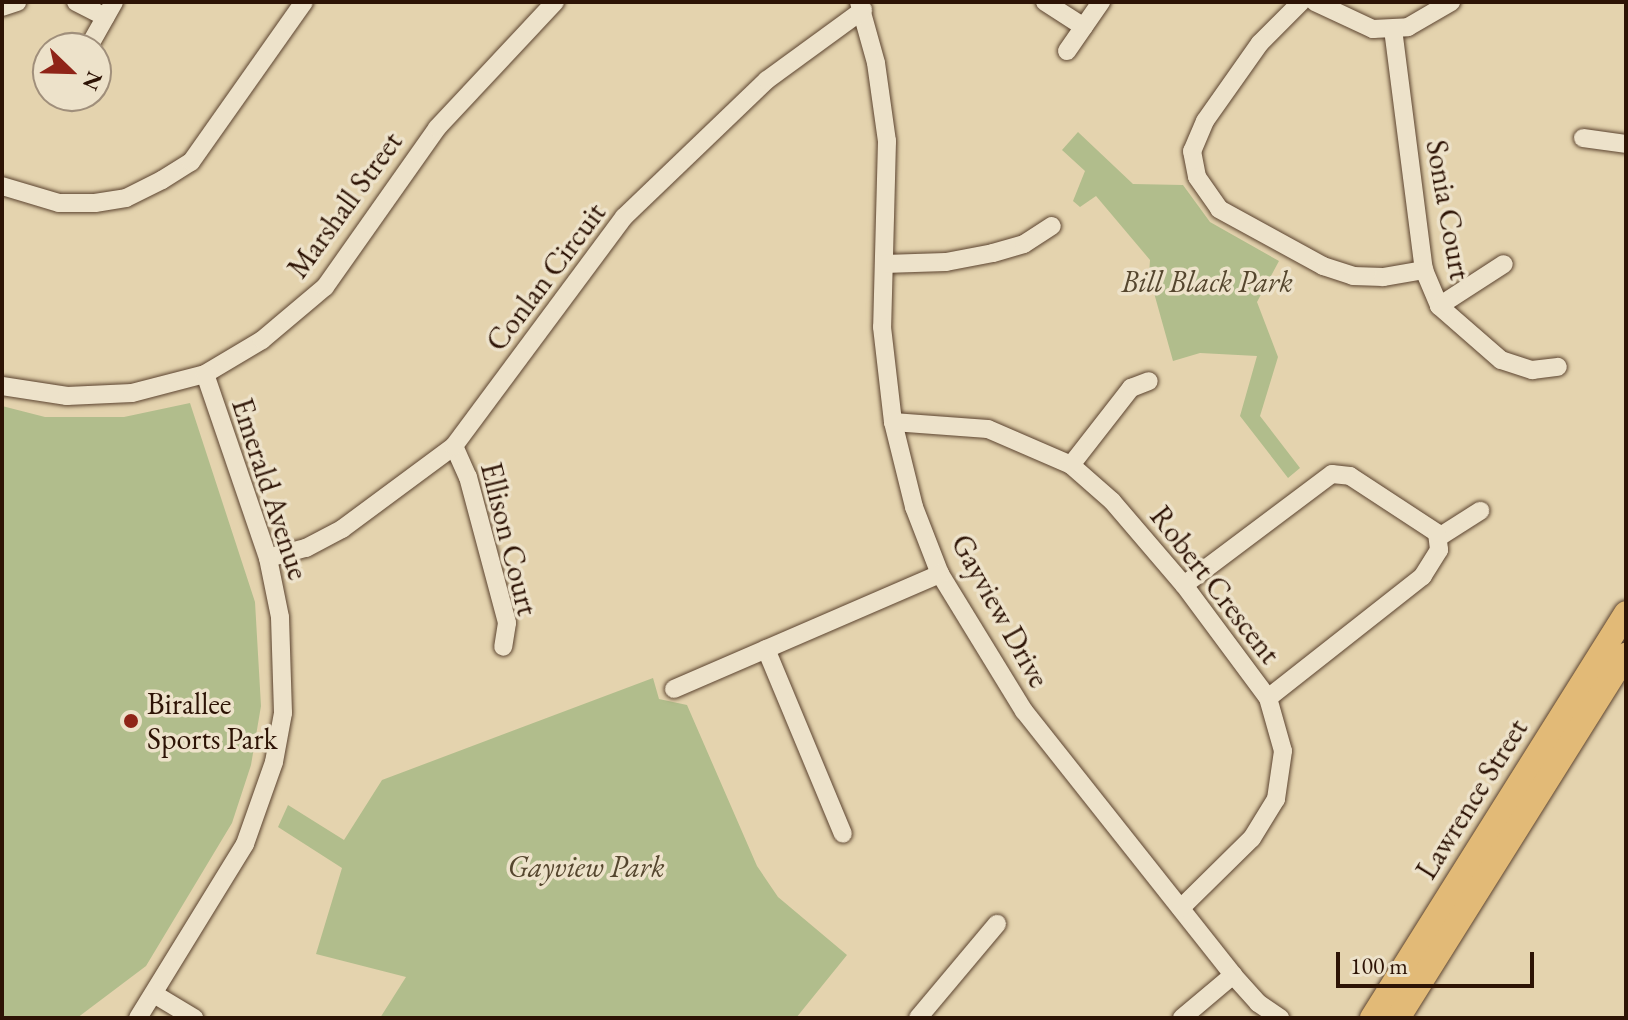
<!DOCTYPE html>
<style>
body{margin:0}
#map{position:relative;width:1628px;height:1020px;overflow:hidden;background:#e4d3ae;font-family:"EB Garamond",serif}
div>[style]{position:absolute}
.green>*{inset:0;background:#b1bd8c}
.roads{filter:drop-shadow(0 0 2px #5b432f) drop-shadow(0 0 2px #5b432f)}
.minor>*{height:18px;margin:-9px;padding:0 9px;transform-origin:9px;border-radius:9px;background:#ede2ca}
.major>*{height:24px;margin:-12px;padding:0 12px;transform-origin:12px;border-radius:12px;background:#e2ba77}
.dots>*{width:22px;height:22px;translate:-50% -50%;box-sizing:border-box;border:4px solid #ede2ca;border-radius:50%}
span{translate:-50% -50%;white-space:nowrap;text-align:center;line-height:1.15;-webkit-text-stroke:7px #ede2ca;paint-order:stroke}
.street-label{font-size:30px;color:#2d1305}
.park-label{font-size:30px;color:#55462e;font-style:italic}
.poi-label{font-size:30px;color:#2d1305}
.left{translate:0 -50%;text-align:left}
.frame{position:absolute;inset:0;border:4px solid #2d1305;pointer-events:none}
.north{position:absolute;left:32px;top:32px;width:80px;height:80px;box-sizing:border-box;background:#ede2ca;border:2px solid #a08f7b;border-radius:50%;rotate:113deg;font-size:22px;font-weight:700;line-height:32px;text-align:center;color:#2d1305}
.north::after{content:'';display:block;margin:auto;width:28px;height:36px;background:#8f2418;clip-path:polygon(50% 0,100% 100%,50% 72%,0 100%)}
.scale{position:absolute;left:1336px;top:952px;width:198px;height:36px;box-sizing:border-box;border:4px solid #2d1305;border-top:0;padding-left:10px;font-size:24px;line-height:28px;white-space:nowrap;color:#2d1305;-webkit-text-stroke:6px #ede2ca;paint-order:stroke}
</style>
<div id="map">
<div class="green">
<i style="clip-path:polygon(1078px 132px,1133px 184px,1183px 185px,1210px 222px,1279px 261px,1257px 302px,1278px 357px,1260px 416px,1300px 468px,1288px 478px,1240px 416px,1257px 356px,1200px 353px,1173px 361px,1149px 275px,1150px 260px,1096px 196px,1080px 207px,1073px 201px,1085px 171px,1062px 150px)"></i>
<i style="clip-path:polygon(190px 403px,255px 602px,261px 706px,251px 765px,232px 823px,146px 966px,77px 1018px,2px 1018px,2px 406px,45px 417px,124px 417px)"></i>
<i style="clip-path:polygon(653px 678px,659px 699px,687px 705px,757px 866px,778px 897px,847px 955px,796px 1018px,380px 1018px,406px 977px,316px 954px,342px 868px,278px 827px,288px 805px,344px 840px,382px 780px)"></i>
</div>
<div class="roads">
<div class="minor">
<i style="left:76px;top:2px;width:33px;rotate:27deg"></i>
<i style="left:859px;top:2px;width:63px;rotate:74.4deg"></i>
<i style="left:876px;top:63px;width:79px;rotate:82deg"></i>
<i style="left:887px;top:141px;width:186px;rotate:91.5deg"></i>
<i style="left:882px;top:327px;width:96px;rotate:83.4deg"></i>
<i style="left:893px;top:422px;width:88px;rotate:76.1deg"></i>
<i style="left:914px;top:507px;width:72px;rotate:68.8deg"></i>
<i style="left:940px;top:574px;width:161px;rotate:58.5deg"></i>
<i style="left:1024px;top:711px;width:337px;rotate:51.6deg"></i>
<i style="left:1233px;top:975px;width:38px;rotate:48deg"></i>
<i style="left:1258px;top:1003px;width:27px;rotate:34deg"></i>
<i style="left:1045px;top:2px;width:46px;rotate:32.7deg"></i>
<i style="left:1301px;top:2px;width:58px;rotate:135deg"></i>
<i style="left:1260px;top:43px;width:95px;rotate:125.2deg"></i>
<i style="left:1205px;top:121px;width:33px;rotate:113deg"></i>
<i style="left:1192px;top:151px;width:26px;rotate:79deg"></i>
<i style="left:1197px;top:177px;width:39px;rotate:55deg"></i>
<i style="left:1219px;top:209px;width:119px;rotate:28.7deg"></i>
<i style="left:1323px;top:266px;width:32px;rotate:18deg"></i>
<i style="left:1353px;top:276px;width:30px;rotate:2deg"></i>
<i style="left:1383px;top:277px;width:42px;rotate:-9.7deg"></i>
<i style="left:1315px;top:2px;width:64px;rotate:25deg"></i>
<i style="left:1373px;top:29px;width:35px;rotate:-3deg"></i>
<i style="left:1408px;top:27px;width:50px;rotate:-30.2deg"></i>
<i style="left:2px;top:7px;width:16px;rotate:-18deg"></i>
<i style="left:1393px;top:29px;width:243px;rotate:82.7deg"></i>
<i style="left:1424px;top:270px;width:39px;rotate:67deg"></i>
<i style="left:1439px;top:306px;width:82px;rotate:41.1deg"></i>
<i style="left:1501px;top:360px;width:33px;rotate:18deg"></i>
<i style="left:1532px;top:370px;width:26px;rotate:-7deg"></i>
<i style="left:88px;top:48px;width:53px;rotate:-60.5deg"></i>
<i style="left:1067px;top:51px;width:60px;rotate:-55.2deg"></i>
<i style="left:1583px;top:138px;width:43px;rotate:7.9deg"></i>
<i style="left:2px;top:186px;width:59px;rotate:16.6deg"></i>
<i style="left:59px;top:203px;width:36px"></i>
<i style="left:95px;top:203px;width:31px;rotate:-9deg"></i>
<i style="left:126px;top:198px;width:40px;rotate:-26.6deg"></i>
<i style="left:162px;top:180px;width:34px;rotate:-32deg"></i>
<i style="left:191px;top:162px;width:196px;rotate:-54.8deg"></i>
<i style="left:884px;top:264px;width:62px;rotate:-1.8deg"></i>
<i style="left:946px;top:262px;width:48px;rotate:-10.8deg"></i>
<i style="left:993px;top:253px;width:32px;rotate:-16deg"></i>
<i style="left:1024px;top:244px;width:33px;rotate:-33deg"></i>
<i style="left:1439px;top:306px;width:77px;rotate:-32.9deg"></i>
<i style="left:2px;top:386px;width:66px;rotate:8.7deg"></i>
<i style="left:67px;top:396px;width:65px;rotate:-2.6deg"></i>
<i style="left:132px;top:393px;width:75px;rotate:-14.6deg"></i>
<i style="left:205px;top:374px;width:66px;rotate:-30.8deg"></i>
<i style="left:262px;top:340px;width:82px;rotate:-40.1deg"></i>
<i style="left:325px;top:287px;width:194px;rotate:-54.8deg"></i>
<i style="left:437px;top:128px;width:173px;rotate:-46.9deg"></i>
<i style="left:893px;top:422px;width:95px;rotate:4.2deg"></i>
<i style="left:988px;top:429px;width:90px;rotate:23.4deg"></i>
<i style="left:1071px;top:465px;width:55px;rotate:41.3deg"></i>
<i style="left:1112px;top:501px;width:111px;rotate:49.4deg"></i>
<i style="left:1184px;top:585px;width:141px;rotate:53.4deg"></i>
<i style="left:1268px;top:698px;width:55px;rotate:74.2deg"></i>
<i style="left:1283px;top:751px;width:49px;rotate:98.3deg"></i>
<i style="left:1276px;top:799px;width:46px;rotate:121.6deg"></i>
<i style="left:1252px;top:838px;width:100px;rotate:135.4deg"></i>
<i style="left:454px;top:446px;width:34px;rotate:66deg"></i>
<i style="left:468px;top:477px;width:151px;rotate:75deg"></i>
<i style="left:507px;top:623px;width:24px;rotate:99deg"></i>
<i style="left:1071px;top:465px;width:98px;rotate:-52.1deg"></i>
<i style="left:1131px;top:388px;width:19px;rotate:-21deg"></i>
<i style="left:1439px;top:537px;width:49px;rotate:-32.4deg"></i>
<i style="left:268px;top:558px;width:39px;rotate:-15deg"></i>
<i style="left:306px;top:548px;width:41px;rotate:-27.8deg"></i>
<i style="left:342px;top:529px;width:139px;rotate:-36.5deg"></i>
<i style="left:454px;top:446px;width:285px;rotate:-53.4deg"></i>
<i style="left:624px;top:217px;width:198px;rotate:-43.8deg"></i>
<i style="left:767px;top:80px;width:119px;rotate:-36.1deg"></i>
<i style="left:1184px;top:585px;width:185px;rotate:-36.9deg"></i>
<i style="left:1332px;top:474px;width:18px;rotate:6deg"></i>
<i style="left:1350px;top:476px;width:104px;rotate:33.2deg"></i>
<i style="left:1437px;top:533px;width:17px;rotate:83deg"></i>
<i style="left:1439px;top:550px;width:31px;rotate:122deg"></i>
<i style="left:1423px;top:576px;width:197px;rotate:141.8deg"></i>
<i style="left:766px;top:649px;width:200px;rotate:67.4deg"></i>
<i style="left:674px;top:689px;width:290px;rotate:-23.4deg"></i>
<i style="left:154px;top:994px;width:47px;rotate:31deg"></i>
<i style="left:138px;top:1018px;width:204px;rotate:-58.4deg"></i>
<i style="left:245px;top:844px;width:87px;rotate:-70.5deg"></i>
<i style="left:274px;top:762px;width:50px;rotate:-79.6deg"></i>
<i style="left:283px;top:713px;width:96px;rotate:-91.8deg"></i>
<i style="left:280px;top:617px;width:60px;rotate:-101.5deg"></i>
<i style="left:268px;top:558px;width:194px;rotate:-108.9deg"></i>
<i style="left:918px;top:1018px;width:123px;rotate:-50deg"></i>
<i style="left:1182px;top:1018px;width:67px;rotate:-40.1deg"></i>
</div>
<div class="major">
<i style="left:1372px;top:1018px;width:478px;rotate:-57.9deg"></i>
<i style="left:1398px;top:1018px;width:429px;rotate:-57.9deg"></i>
</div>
</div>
<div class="dots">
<i style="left:131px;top:721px;background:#8f2418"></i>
</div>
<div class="street-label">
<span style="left:345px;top:205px;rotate:-54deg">Marshall Street</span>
<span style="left:1448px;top:210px;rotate:80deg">Sonia Court</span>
<span style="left:546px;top:277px;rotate:-53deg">Conlan Circuit</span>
<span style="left:270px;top:489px;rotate:72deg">Emerald Avenue</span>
<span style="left:509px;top:539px;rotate:76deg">Ellison Court</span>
<span style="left:1215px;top:585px;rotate:52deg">Robert Crescent</span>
<span style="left:1000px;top:611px;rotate:61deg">Gayview Drive</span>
<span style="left:1472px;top:799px;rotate:-58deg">Lawrence Street</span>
</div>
<div class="park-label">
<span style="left:1207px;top:282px">Bill Black Park</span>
<span style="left:586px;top:867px">Gayview Park</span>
</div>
<div class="poi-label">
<span class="left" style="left:147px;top:721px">Birallee<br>Sports Park</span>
</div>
<div class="frame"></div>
<div class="north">N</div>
<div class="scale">100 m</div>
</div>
